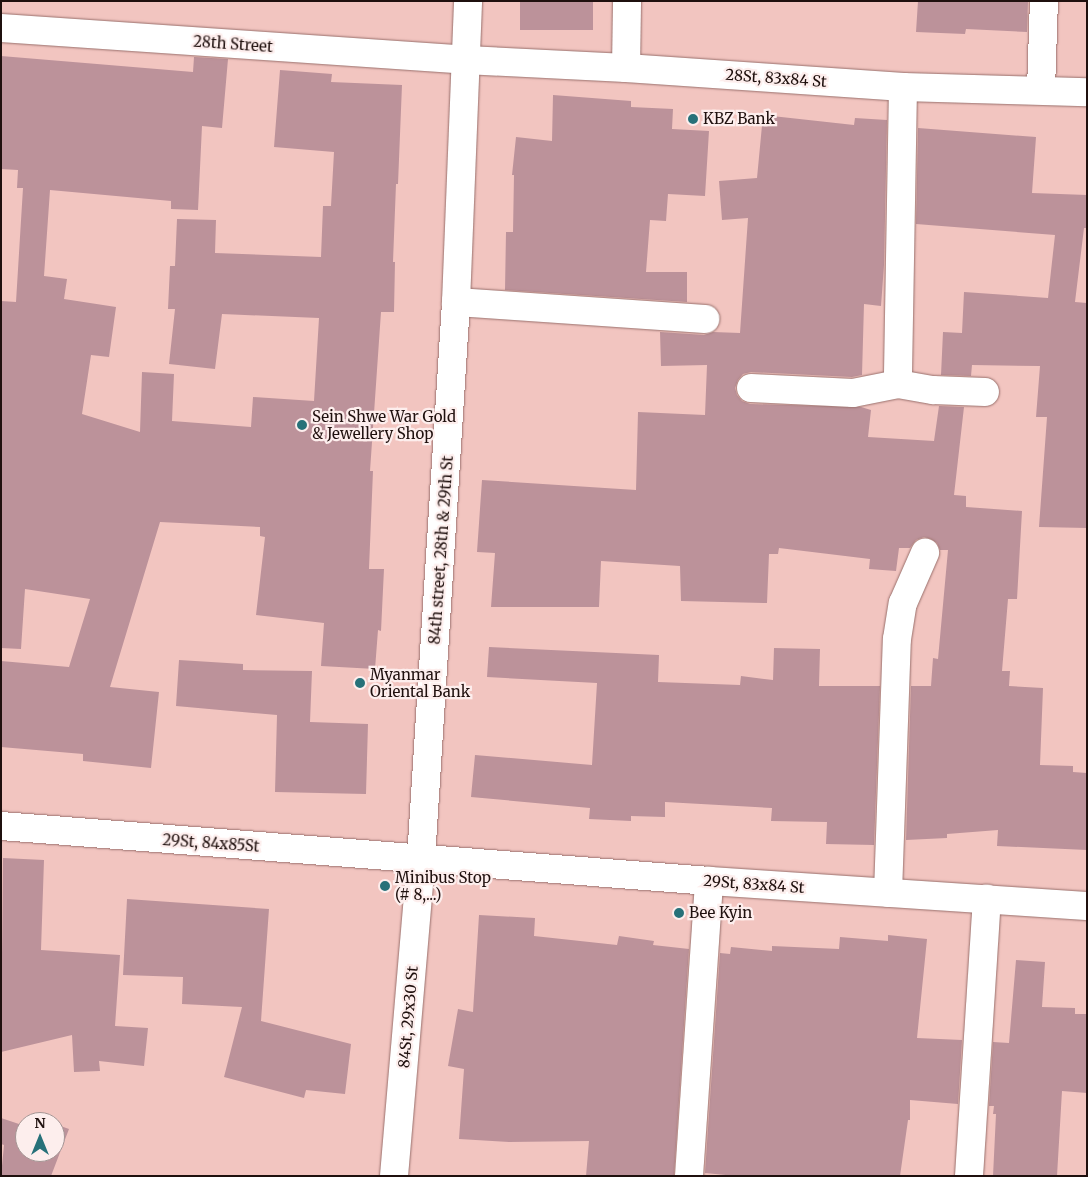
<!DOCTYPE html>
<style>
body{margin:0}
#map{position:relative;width:1088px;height:1177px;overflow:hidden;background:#f2c5c0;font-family:Merriweather,serif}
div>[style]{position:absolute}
.building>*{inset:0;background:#bc929a;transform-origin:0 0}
.roads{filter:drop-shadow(0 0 1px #99706c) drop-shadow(0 0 1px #99706c)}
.minor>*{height:28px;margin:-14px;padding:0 14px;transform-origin:14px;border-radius:14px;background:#fff}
.secondary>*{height:28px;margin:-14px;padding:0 14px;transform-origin:14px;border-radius:14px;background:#fff}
.dots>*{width:14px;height:14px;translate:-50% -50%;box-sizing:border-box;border:2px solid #fdeeed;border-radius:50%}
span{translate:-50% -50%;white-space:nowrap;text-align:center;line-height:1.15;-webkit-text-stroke:4.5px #fdeeed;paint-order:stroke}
.street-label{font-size:15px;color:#1f100e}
.poi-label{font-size:15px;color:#1f100e}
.left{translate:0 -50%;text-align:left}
.frame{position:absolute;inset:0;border:2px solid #1f100e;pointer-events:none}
.north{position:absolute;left:15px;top:1112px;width:50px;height:50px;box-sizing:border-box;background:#fdeeed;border:1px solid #a49594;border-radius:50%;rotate:0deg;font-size:14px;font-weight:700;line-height:20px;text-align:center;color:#1f100e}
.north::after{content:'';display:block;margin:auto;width:18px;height:22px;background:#277179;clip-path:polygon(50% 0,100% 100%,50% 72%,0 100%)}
</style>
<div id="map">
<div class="building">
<i style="left:520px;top:1px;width:73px;height:29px"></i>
<i style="clip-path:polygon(918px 1px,1028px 1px,1027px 32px,966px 29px,965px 34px,916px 32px)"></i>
<i style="clip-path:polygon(1px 56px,193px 72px,194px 57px,228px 59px,222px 128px,202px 126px,198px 210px,171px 209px,171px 201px,50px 190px,44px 276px,67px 279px,64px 299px,116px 307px,109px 357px,91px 355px,82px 414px,140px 432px,142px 372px,174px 374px,172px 421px,251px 427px,253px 397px,314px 401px,319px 318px,222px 314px,215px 369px,169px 364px,175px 309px,168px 309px,170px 266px,175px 266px,177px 219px,216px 220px,215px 253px,321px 257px,323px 206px,331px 206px,334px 152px,274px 147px,280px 70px,332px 74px,331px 82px,402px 85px,398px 184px,396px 184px,393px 262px,395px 262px,394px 312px,381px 312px,370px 471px,373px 471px,369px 569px,384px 569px,381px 631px,378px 630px,375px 669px,321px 666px,324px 623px,256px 615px,265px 537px,260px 536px,260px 527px,160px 522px,110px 687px,159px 692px,151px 768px,83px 761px,83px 754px,1px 747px,1px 661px,69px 667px,90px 599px,25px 589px,21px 649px,1px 648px,1px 301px,16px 302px,23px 188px,17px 188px,18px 170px,1px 169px)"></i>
<i style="clip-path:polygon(553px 95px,631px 101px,631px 107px,673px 109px,672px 129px,709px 131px,705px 196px,668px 194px,666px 221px,650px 220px,646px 272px,687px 272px,687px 302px,505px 290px,506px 232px,513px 232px,514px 175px,512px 175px,516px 137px,552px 141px)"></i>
<i style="clip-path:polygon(763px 115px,854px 125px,855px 118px,887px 120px,884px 265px,881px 306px,864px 304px,862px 375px,852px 377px,751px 372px,743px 374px,738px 380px,735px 388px,737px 395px,742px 401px,750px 404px,861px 407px,871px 410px,868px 437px,934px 441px,939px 406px,964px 407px,954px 495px,966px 496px,966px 507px,1022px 511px,1017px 599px,1008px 599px,1002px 671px,1010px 671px,1009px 686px,1043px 688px,1040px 765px,1073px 766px,1073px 772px,1087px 773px,1087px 850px,997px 846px,998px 830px,947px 834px,947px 838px,906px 840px,911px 686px,931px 686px,933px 658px,938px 659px,948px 550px,940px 550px,937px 543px,931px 539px,924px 537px,916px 540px,910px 548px,899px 548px,896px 571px,869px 569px,870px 559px,779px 548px,778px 554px,769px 554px,767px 603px,681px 601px,680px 566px,601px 561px,599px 607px,491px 607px,495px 553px,477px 552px,482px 480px,636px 490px,638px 412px,705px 415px,707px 365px,661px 366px,660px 332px,704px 335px,713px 332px,740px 333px,748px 218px,722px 220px,719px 181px,757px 178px)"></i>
<i style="clip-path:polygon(918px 128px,1036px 137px,1032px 193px,1087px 195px,1087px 228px,1084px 228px,1075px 302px,1087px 303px,1087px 528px,1039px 527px,1047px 417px,1036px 417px,1040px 366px,972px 365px,971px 376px,941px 375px,943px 332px,962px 333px,964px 292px,1048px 298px,1055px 235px,916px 224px)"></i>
<i style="clip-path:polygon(489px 647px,659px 655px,658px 682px,740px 685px,741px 676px,773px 680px,774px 648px,820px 649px,819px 686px,880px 686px,874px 845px,826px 844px,827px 822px,771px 821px,772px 808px,665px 802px,665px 817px,631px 816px,631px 821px,589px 819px,590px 808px,471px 797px,475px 755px,592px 765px,597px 683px,487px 677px)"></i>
<i style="clip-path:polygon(179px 660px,243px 664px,243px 670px,312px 671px,310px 722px,368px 724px,366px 794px,275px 792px,277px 715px,176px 706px)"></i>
<i style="clip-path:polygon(3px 858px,44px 860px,41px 950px,120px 955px,115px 1026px,148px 1028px,144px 1066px,99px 1061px,100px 1071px,74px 1072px,72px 1035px,1px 1052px)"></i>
<i style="clip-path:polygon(127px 899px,269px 909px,261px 1021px,351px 1044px,345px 1094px,306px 1090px,304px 1098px,224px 1077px,242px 1007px,182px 1004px,183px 977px,123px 975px)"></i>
<i style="clip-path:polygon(479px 915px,535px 918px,534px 936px,617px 945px,619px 936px,654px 941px,653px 945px,689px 949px,674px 1176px,586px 1176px,589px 1141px,509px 1142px,459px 1139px,464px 1069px,448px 1066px,458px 1009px,473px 1012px)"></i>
<i style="clip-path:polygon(888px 935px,927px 939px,917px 1038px,962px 1040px,958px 1104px,910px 1100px,910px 1120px,908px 1120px,900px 1176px,736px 1176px,705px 1173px,720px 953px,730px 954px,731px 947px,772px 951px,772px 946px,839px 949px,840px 937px,888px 941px)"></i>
<i style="clip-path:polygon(1016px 960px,1045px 962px,1042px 1007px,1075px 1008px,1075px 1014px,1087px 1014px,1087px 1093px,1062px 1091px,1057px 1176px,993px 1176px,996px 1114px,993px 1114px,994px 1106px,989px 1106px,993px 1042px,1009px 1043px)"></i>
<i style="clip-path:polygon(1px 1118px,25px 1126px,25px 1152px,55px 1152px,55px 1124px,69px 1129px,51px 1176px,1px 1176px,4px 1145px,1px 1144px)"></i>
</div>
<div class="roads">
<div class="minor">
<i style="left:1px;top:28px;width:466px;rotate:3.9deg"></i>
<i style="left:466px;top:60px;width:160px;rotate:2.9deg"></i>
<i style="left:626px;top:68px;width:278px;rotate:3.9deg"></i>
<i style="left:903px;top:87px;width:184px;rotate:1.6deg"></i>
<i style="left:626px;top:68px;width:67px;rotate:-89.1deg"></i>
<i style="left:903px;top:87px;width:297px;rotate:91deg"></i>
<i style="left:898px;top:384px;width:36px;rotate:10deg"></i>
<i style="left:933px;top:390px;width:52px;rotate:2.2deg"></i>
<i style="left:1041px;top:90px;width:89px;rotate:-88.1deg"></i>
<i style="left:456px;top:302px;width:250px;rotate:3.9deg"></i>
<i style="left:751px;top:388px;width:102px;rotate:2.8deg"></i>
<i style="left:853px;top:393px;width:46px;rotate:-11.3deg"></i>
<i style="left:1px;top:826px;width:710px;rotate:4.44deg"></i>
<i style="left:709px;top:881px;width:379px;rotate:3.8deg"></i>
<i style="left:888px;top:893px;width:254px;rotate:-88deg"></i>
<i style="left:897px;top:639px;width:36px;rotate:-81deg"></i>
<i style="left:903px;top:603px;width:55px;rotate:-66.3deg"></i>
<i style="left:689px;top:1176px;width:296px;rotate:-86.1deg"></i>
<i style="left:969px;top:1176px;width:278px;rotate:-86.3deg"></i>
</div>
<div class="secondary">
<i style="left:394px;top:1176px;width:318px;rotate:-85.1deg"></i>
<i style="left:421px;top:859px;width:558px;rotate:-86.4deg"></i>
<i style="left:456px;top:302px;width:301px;rotate:-87.7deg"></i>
</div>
</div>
<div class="dots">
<i style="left:693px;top:119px;background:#277179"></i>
<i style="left:302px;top:425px;background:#277179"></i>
<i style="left:360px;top:683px;background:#277179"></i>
<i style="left:385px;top:886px;background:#277179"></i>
<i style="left:679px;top:913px;background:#277179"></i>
</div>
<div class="street-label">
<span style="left:233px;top:44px;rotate:4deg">28th Street</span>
<span style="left:776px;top:78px;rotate:4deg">28St, 83x84 St</span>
<span style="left:441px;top:550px;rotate:-86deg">84th street, 28th &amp; 29th St</span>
<span style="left:211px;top:843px;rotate:4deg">29St, 84x85St</span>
<span style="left:754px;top:884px;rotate:4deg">29St, 83x84 St</span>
<span style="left:408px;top:1017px;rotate:-85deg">84St, 29x30 St</span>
</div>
<div class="poi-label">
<span class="left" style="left:703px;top:119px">KBZ Bank</span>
<span class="left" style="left:312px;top:425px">Sein Shwe War Gold<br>&amp; Jewellery Shop</span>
<span class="left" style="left:370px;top:683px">Myanmar<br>Oriental Bank</span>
<span class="left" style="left:395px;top:886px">Minibus Stop<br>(# 8,...)</span>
<span class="left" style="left:689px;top:913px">Bee Kyin</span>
</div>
<div class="frame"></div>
<div class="north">N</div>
</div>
